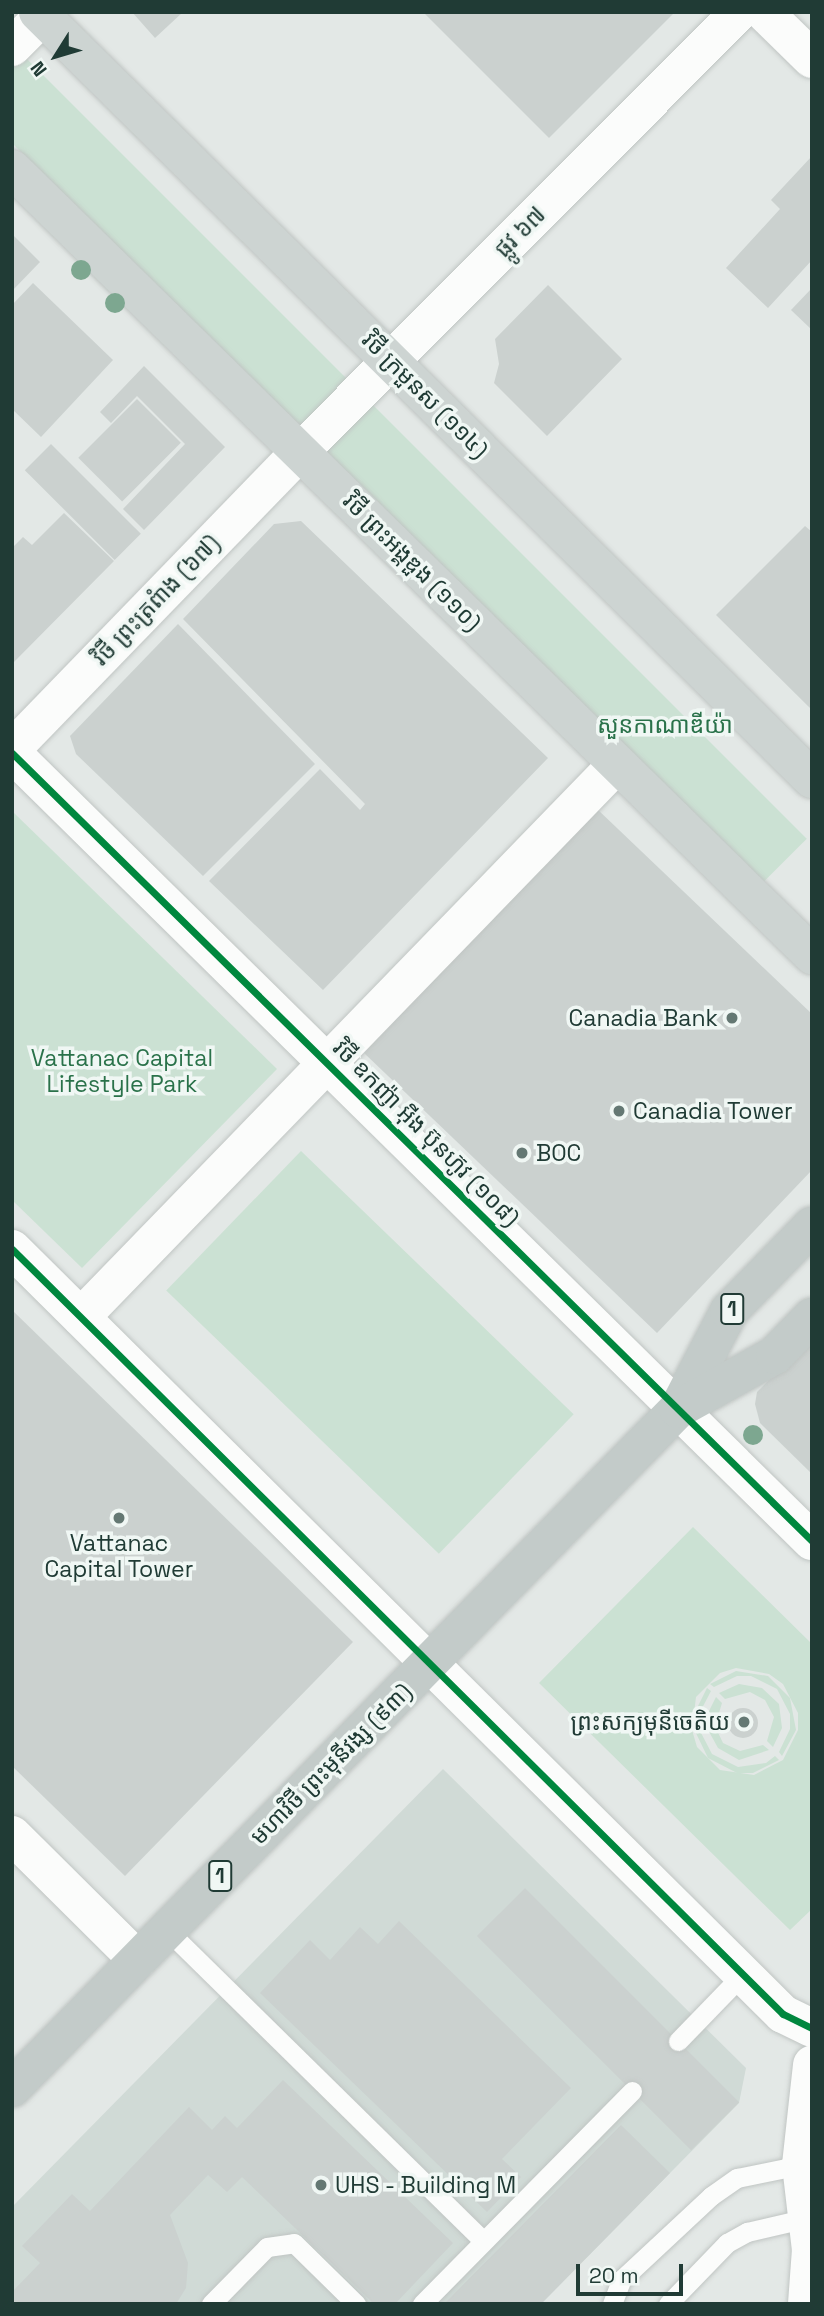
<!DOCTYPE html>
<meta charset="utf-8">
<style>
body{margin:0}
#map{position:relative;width:824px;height:2316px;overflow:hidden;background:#e3e8e6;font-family:"Space Grotesk","Noto Sans Khmer",sans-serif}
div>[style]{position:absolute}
.built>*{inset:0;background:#d0dad6}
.green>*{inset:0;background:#cbe1d3;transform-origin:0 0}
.building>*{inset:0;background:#cbd1cf;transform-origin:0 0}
.round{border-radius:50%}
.roads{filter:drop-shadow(0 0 2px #c0c5c3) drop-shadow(0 0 2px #c0c5c3)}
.service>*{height:19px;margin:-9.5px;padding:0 9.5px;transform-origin:9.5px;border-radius:9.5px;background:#fbfcfb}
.minor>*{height:38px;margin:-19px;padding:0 19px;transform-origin:19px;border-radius:19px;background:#fbfcfb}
.tertiary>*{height:38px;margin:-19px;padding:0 19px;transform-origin:19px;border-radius:19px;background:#fbfcfb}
.primary>*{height:38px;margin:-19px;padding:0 19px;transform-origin:19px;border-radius:19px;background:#cdd4d2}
.trunk>*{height:38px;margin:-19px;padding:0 19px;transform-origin:19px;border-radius:19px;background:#c3cbc9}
.cycleway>*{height:7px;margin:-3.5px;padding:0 3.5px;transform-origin:3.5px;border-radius:3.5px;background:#00873e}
.trees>*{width:20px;height:20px;margin:-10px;border-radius:50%;background:#7da790}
.dots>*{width:19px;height:19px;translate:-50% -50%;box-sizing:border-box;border:4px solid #f0f7f4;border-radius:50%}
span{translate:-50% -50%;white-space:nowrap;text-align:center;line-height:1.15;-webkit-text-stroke:7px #f0f7f4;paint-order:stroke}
.shield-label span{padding:2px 5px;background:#f0f7f4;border:2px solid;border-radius:5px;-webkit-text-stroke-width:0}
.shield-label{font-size:21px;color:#203b35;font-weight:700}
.street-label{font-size:23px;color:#203b35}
.park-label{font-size:23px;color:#2a724a}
.poi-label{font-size:23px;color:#203b35}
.right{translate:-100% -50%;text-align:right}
.left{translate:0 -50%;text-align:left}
.frame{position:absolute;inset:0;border:14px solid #203b35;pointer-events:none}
.north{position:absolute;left:21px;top:21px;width:70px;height:70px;-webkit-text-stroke:5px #f0f7f4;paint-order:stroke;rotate:233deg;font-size:19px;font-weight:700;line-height:28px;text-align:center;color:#203b35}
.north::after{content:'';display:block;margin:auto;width:24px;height:32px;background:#203b35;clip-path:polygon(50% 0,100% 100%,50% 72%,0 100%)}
.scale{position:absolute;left:576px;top:2264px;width:107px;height:32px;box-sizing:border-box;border:4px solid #203b35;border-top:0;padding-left:9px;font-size:21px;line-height:24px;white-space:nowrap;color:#203b35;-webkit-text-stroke:5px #f0f7f4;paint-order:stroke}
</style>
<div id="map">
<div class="built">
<i style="clip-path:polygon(443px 1769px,746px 2068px,739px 2103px,541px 2304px,12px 2304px,12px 2207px)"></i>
</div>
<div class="green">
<i style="left:12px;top:44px;width:1124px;height:70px;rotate:45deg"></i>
<i style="clip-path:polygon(12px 811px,277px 1069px,82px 1268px,12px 1200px)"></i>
<i style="left:301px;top:1151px;width:379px;height:194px;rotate:44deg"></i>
<i style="clip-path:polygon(evenodd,693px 1527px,812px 1644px,812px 1909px,790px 1930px,539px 1683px,693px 1527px,736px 1668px,769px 1674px,783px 1684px,798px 1713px,798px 1730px,783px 1760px,754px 1775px,720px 1770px,697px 1747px,692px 1730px,696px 1697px,720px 1673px,736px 1668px)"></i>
<i style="clip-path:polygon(736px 1671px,768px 1676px,790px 1698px,796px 1730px,782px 1756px,779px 1752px,790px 1729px,790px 1714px,777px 1689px,751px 1676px,737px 1676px,714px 1687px,710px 1684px)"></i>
<i style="clip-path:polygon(739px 1684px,762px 1688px,779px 1704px,782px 1728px,773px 1747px,767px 1741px,774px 1717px,765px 1700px,750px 1692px,725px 1699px,719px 1693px)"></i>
<i style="clip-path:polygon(707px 1688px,711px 1691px,699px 1714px,699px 1729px,712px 1754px,738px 1767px,766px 1763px,775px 1756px,779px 1760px,753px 1773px,737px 1773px,708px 1758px,694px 1729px,694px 1714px)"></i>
<i style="clip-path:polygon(716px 1697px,722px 1703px,715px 1726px,723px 1743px,740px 1751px,763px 1745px,769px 1750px,739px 1760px,718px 1748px,707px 1728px,707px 1715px)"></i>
</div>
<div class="building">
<i style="clip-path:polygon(132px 12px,183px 12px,155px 38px)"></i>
<i style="clip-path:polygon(423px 12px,675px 12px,549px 138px)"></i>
<i style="clip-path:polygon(812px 156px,812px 260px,768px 308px,726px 268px,780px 209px,771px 200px)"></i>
<i style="clip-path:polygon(12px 234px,40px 262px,12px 291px)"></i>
<i style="clip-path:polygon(33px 283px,113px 360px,41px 437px,12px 409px,12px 305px)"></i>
<i style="clip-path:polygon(548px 285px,622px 359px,547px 436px,494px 383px,499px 364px,495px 339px)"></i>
<i style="clip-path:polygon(812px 288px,812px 330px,791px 310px)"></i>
<i style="clip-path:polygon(144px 366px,225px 447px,144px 530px,123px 509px,185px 444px,137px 396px,111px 423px,100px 412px)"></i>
<i style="left:137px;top:399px;width:62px;height:83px;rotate:45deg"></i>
<i style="left:51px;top:444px;width:127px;height:37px;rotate:45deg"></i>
<i style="clip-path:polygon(64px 513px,114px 561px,12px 664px,12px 548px,23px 537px,32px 545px)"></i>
<i style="clip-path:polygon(301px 521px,548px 758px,323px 990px,209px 881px,320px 769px,360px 810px,365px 804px,183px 619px,274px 524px)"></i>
<i style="clip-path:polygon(805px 526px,812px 532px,812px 710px,716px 615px)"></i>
<i style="clip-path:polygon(178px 624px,315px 764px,203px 876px,76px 754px,70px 736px)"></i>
<i style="clip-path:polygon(596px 808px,812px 1014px,812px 1170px,657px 1333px,364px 1053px)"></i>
<i style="clip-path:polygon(12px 1310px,353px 1642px,125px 1876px,12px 1766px)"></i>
<i style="clip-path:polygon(809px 1340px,812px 1343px,812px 1474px,760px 1423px,755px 1404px,757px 1392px)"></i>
<i class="round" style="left:728px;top:1708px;width:30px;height:30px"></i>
<i style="left:525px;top:1888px;width:303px;height:68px;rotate:45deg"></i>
<i style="clip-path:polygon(399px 1921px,571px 2088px,502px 2159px,521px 2177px,487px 2212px,260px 1993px,310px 1940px,330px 1960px,360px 1927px,378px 1944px)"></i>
<i style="clip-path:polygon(283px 2080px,453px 2243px,395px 2304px,374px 2304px,242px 2177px,227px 2192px,208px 2175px,170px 2215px,188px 2263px,186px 2288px,176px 2304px,12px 2304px,12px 2292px,40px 2263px,22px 2246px,72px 2194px,90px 2211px,189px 2107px,212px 2130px,225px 2116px,237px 2128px)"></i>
<i style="clip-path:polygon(621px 2125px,670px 2173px,541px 2304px,444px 2304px)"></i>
</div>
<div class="roads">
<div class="service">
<i style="left:167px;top:1930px;width:443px;rotate:44.5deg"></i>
<i style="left:678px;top:2041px;width:93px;rotate:-45.9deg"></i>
<i style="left:211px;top:2304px;width:80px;rotate:-45.5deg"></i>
<i style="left:267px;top:2247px;width:27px;rotate:-8deg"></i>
<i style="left:294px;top:2243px;width:87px;rotate:44.5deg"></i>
<i style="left:422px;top:2304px;width:299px;rotate:-45.4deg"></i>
<i style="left:612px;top:2304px;width:26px;rotate:-69deg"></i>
<i style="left:621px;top:2280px;width:123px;rotate:-43deg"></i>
<i style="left:711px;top:2196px;width:32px;rotate:-35deg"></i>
<i style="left:737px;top:2178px;width:65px;rotate:-11.5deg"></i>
<i style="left:668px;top:2304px;width:85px;rotate:-46deg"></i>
<i style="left:727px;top:2243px;width:23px;rotate:-29deg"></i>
<i style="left:747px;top:2232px;width:62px;rotate:-13.1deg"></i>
</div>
<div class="minor">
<i style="left:764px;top:12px;width:67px;rotate:44.4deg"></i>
<i style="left:12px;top:749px;width:414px;rotate:-45.9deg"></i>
<i style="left:300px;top:452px;width:622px;rotate:-45.07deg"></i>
<i style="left:81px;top:1317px;width:770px;rotate:-45.89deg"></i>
<i style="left:12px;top:1835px;width:177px;rotate:44.8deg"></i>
</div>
<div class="tertiary">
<i style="left:12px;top:47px;width:49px;rotate:-45deg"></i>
<i style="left:12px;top:753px;width:1123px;rotate:44.57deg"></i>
<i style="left:12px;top:1249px;width:1086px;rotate:44.78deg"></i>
<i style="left:783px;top:2014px;width:32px;rotate:26deg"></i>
<i style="left:807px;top:2304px;width:54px;rotate:-85.8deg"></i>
<i style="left:811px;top:2250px;width:86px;rotate:-96.7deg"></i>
<i style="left:801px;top:2165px;width:101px;rotate:-83.7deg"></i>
</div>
<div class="primary">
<i style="left:38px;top:12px;width:1090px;rotate:44.74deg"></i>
<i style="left:12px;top:169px;width:1122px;rotate:44.49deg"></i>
</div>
<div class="trunk">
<i style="left:678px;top:1409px;width:110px;rotate:-62.5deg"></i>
<i style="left:729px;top:1311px;width:119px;rotate:-45.7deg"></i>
<i style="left:12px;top:2088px;width:951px;rotate:-45.55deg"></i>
<i style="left:678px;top:1409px;width:111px;rotate:-29.1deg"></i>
<i style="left:775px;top:1355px;width:53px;rotate:-45.8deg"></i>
</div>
</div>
<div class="cycleway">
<i style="left:12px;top:753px;width:1123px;rotate:44.57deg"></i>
<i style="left:12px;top:1249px;width:1086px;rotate:44.78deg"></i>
<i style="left:783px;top:2014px;width:32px;rotate:26deg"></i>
</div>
<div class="trees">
<i style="left:81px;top:270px"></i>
<i style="left:115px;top:303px"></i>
<i style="left:753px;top:1435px"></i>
</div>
<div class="dots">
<i style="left:732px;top:1018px;background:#647873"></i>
<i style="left:619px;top:1111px;background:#647873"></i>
<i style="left:522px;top:1153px;background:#647873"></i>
<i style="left:119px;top:1518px;background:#647873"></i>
<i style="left:744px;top:1722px;background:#647873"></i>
<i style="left:321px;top:2185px;background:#647873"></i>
</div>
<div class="shield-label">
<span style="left:732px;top:1309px">1</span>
<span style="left:220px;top:1876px">1</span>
</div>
<div class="street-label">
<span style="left:520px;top:232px;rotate:-45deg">ផ្លូវ ៦៧</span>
<span style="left:425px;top:395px;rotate:45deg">វិថី ក្រមួនស (១១៤)</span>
<span style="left:412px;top:562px;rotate:45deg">វិថី ព្រះអង្គឌួង (១១០)</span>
<span style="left:156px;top:600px;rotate:-46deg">វិថី ព្រះត្រពំាង (៦៧)</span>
<span style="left:426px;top:1133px;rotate:45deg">វិថី ឧកញ៉ា អ៊ីង ប៊ុនហ៊ូវ (១០៨)</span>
<span style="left:331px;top:1764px;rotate:-45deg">មហាវិថី ព្រះមុនីវង្ស (៩៣)</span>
</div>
<div class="park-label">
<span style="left:665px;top:725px">សួនកាណាឌីយ៉ា</span>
<span style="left:122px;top:1071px">Vattanac Capital<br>Lifestyle Park</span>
</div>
<div class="poi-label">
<span class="right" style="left:718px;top:1018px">Canadia Bank</span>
<span class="left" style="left:633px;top:1111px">Canadia Tower</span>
<span class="left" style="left:536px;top:1153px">BOC</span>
<span style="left:119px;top:1556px">Vattanac<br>Capital Tower</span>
<span class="right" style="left:730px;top:1722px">ព្រះសក្យមុនីចេតិយ</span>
<span class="left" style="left:335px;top:2185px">UHS - Building M</span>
</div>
<div class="frame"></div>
<div class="north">N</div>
<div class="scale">20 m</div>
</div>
